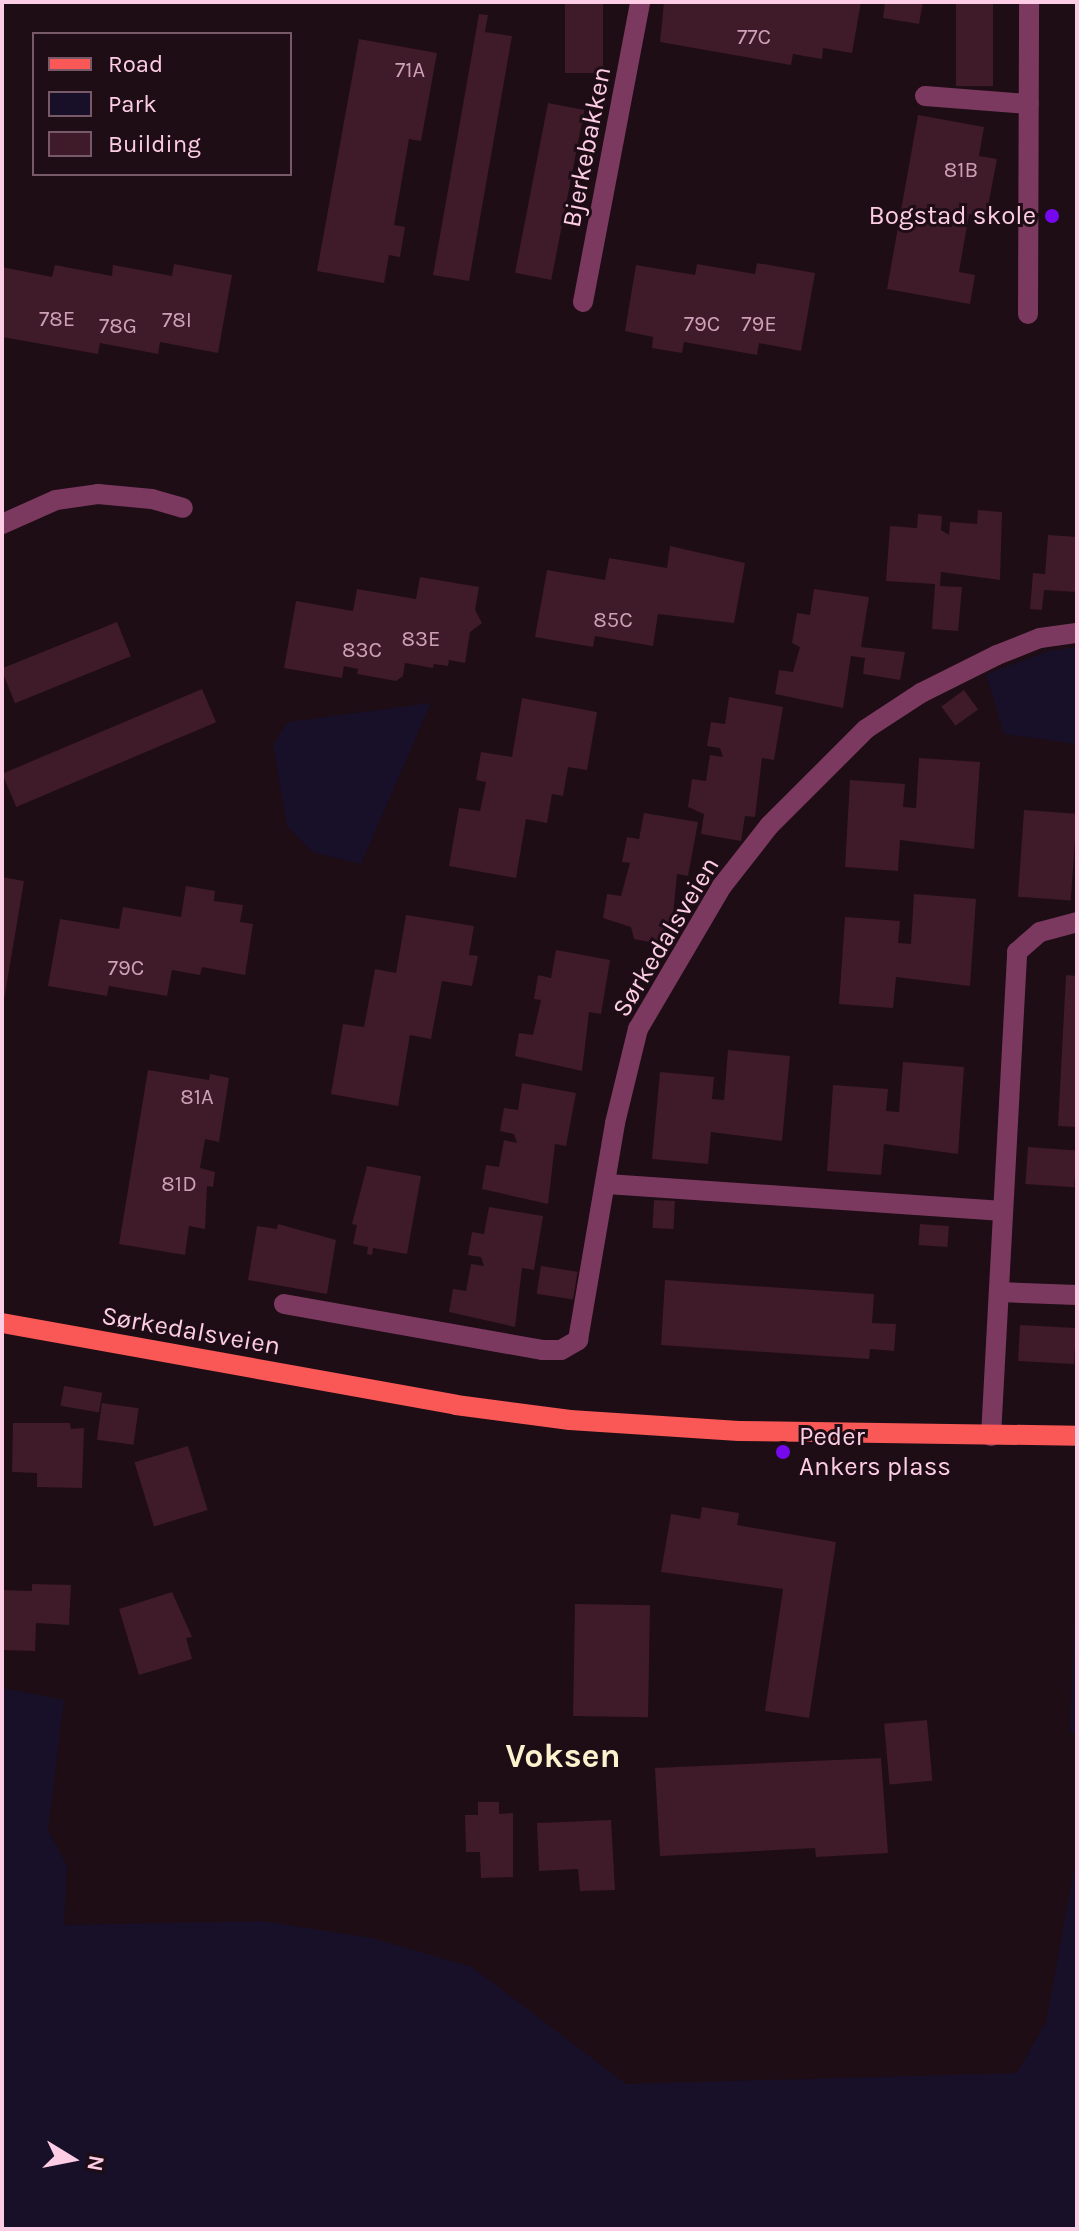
<!DOCTYPE html>
<meta charset="utf-8">
<style>
body{margin:0}
#map{position:relative;width:1079px;height:2231px;overflow:hidden;background:#1e0d15;font-family:Karla,sans-serif}
div>[style]{position:absolute}
.green>*{inset:0;background:#181028}
.building>*{inset:0;background:#3f1a29;transform-origin:0 0}
.minor>*{height:20px;margin:-10px;padding:0 10px;transform-origin:10px;border-radius:10px;background:#7c3960}
.major>*{height:20px;margin:-10px;padding:0 10px;transform-origin:10px;border-radius:10px;background:#f95857}
.dots>*{width:22px;height:22px;translate:-50% -50%;box-sizing:border-box;border:4px solid #1e0d15;border-radius:50%}
span{translate:-50% -50%;white-space:nowrap;text-align:center;line-height:1.15;-webkit-text-stroke:6px #1e0d15;paint-order:stroke}
.number-label{font-size:22px;color:#cea0b6}
.number-label span{-webkit-text-stroke-width:0}
.street-label{font-size:26px;color:#fdcce5}
.poi-label{font-size:26px;color:#fdcce5}
.right{translate:-100% -50%;text-align:right}
.left{translate:0 -50%;text-align:left}
.district-label{font-size:34px;color:#fdf1ce;font-weight:700}
.frame{position:absolute;inset:0;border:4px solid #fdcce5;pointer-events:none}
.legend{position:absolute;left:32px;top:32px;width:260px;height:144px;box-sizing:border-box;background:#1e0d15;border:2px solid #775968;margin:0;padding:10px 14px;list-style:none;font-size:24px;color:#fdcce5}
.legend li{display:flex;align-items:center;gap:16px;height:40px}
.legend b{width:40px;border:2px solid #775968}
.north{position:absolute;left:32px;top:2119px;width:80px;height:80px;-webkit-text-stroke:6px #1e0d15;paint-order:stroke;rotate:100deg;font-size:22px;font-weight:700;line-height:32px;text-align:center;color:#fdcce5}
.north::after{content:'';display:block;margin:auto;width:28px;height:36px;background:#fdcce5;clip-path:polygon(50% 0,100% 100%,50% 72%,0 100%)}
</style>
<div id="map">
<div class="green">
<i style="clip-path:polygon(1077px 647px,1077px 744px,1004px 734px,986px 674px,1049px 651px)"></i>
<i style="clip-path:polygon(431px 703px,361px 864px,312px 852px,287px 826px,273px 745px,288px 722px)"></i>
<i style="clip-path:polygon(1077px 1542px,1077px 1737px,1070px 1731px)"></i>
<i style="clip-path:polygon(2px 1688px,64px 1700px,48px 1830px,67px 1866px,64px 1925px,263px 1921px,372px 1938px,472px 1967px,626px 2084px,1017px 2073px,1046px 2022px,1077px 1853px,1077px 2229px,2px 2229px)"></i>
</div>
<div class="building">
<i style="left:565px;top:2px;width:38px;height:71px"></i>
<i style="clip-path:polygon(664px 2px,861px 2px,852px 53px,823px 48px,822px 59px,793px 54px,791px 65px,660px 42px)"></i>
<i style="clip-path:polygon(885px 2px,923px 2px,919px 24px,883px 18px)"></i>
<i style="left:956px;top:2px;width:37px;height:84px"></i>
<i style="clip-path:polygon(479px 14px,488px 15px,485px 32px,512px 36px,469px 281px,433px 275px)"></i>
<i style="clip-path:polygon(359px 39px,437px 53px,421px 141px,409px 139px,394px 225px,405px 227px,400px 257px,389px 255px,384px 283px,317px 271px)"></i>
<i style="left:548px;top:103px;width:37px;height:173px;rotate:11deg"></i>
<i style="clip-path:polygon(918px 115px,984px 127px,979px 156px,997px 159px,986px 217px,969px 214px,959px 272px,975px 275px,970px 304px,887px 289px)"></i>
<i style="clip-path:polygon(757px 263px,815px 273px,801px 351px,759px 343px,757px 355px,684px 342px,682px 353px,652px 348px,653px 337px,625px 331px,636px 265px,695px 275px,697px 264px,755px 274px)"></i>
<i style="clip-path:polygon(174px 264px,232px 275px,218px 353px,160px 342px,158px 354px,100px 343px,98px 354px,2px 337px,2px 267px,52px 277px,55px 265px,112px 276px,113px 265px,172px 276px)"></i>
<i style="clip-path:polygon(978px 510px,1002px 512px,1000px 580px,941px 572px,940px 586px,962px 587px,958px 631px,932px 629px,935px 584px,886px 581px,890px 526px,917px 528px,918px 514px,942px 516px,941px 530px,949px 535px,950px 522px,977px 524px)"></i>
<i style="clip-path:polygon(1048px 535px,1077px 537px,1077px 592px,1044px 590px,1042px 610px,1030px 609px,1033px 573px,1045px 574px)"></i>
<i style="clip-path:polygon(670px 546px,745px 563px,734px 623px,658px 614px,653px 646px,595px 636px,593px 647px,535px 637px,547px 570px,605px 580px,609px 558px,667px 568px)"></i>
<i style="clip-path:polygon(420px 577px,479px 587px,475px 610px,482px 623px,470px 632px,465px 663px,449px 660px,448px 666px,434px 664px,433px 668px,405px 663px,403px 676px,396px 681px,357px 674px,358px 669px,344px 666px,342px 678px,284px 668px,296px 601px,353px 611px,357px 589px,416px 599px)"></i>
<i style="clip-path:polygon(814px 589px,869px 597px,861px 647px,905px 652px,900px 680px,863px 674px,865px 658px,851px 656px,843px 708px,775px 694px,779px 670px,793px 672px,800px 647px,792px 643px,797px 613px,810px 615px)"></i>
<i style="left:117px;top:622px;width:37px;height:125px;rotate:68deg"></i>
<i style="left:202px;top:689px;width:36px;height:217px;rotate:67deg"></i>
<i style="left:964px;top:690px;width:24px;height:28px;rotate:54deg"></i>
<i style="clip-path:polygon(729px 697px,783px 707px,774px 760px,762px 758px,755px 817px,745px 816px,741px 841px,701px 834px,704px 814px,688px 807px,692px 779px,706px 781px,710px 755px,723px 757px,720px 748px,707px 746px,711px 722px,725px 724px)"></i>
<i style="clip-path:polygon(522px 698px,597px 712px,587px 770px,568px 767px,563px 796px,552px 794px,547px 823px,526px 819px,516px 878px,449px 866px,459px 808px,480px 811px,486px 782px,476px 780px,481px 752px,512px 757px)"></i>
<i style="clip-path:polygon(919px 758px,980px 762px,974px 849px,900px 840px,898px 871px,845px 867px,850px 780px,905px 784px,903px 807px,916px 808px)"></i>
<i style="left:1024px;top:810px;width:53px;height:87px;rotate:4deg"></i>
<i style="clip-path:polygon(644px 813px,698px 822px,688px 876px,677px 874px,670px 946px,634px 939px,631px 927px,603px 918px,607px 894px,621px 896px,630px 863px,622px 862px,627px 837px,639px 839px)"></i>
<i style="clip-path:polygon(2px 877px,24px 881px,4px 1000px,2px 999px)"></i>
<i style="clip-path:polygon(186px 886px,215px 891px,214px 901px,243px 905px,240px 922px,253px 924px,245px 975px,202px 967px,200px 975px,172px 970px,167px 996px,109px 986px,107px 996px,48px 986px,60px 919px,119px 929px,123px 907px,181px 917px)"></i>
<i style="clip-path:polygon(914px 894px,976px 899px,970px 986px,896px 977px,893px 1008px,839px 1004px,845px 917px,900px 921px,898px 943px,911px 944px)"></i>
<i style="clip-path:polygon(406px 915px,474px 926px,469px 955px,478px 956px,472px 986px,442px 981px,431px 1039px,410px 1035px,398px 1106px,331px 1094px,343px 1024px,364px 1027px,375px 969px,396px 973px)"></i>
<i style="clip-path:polygon(556px 950px,610px 960px,601px 1014px,589px 1012px,582px 1071px,515px 1056px,519px 1033px,533px 1035px,541px 1000px,534px 999px,538px 975px,551px 978px)"></i>
<i style="clip-path:polygon(1066px 975px,1077px 976px,1077px 1127px,1058px 1126px)"></i>
<i style="clip-path:polygon(728px 1050px,790px 1056px,782px 1141px,711px 1132px,708px 1164px,652px 1159px,660px 1072px,714px 1077px,712px 1099px,724px 1100px)"></i>
<i style="clip-path:polygon(903px 1062px,964px 1067px,958px 1154px,884px 1144px,881px 1175px,827px 1171px,833px 1085px,888px 1089px,886px 1111px,899px 1112px)"></i>
<i style="clip-path:polygon(148px 1070px,209px 1080px,210px 1074px,229px 1078px,219px 1142px,205px 1139px,200px 1168px,215px 1172px,213px 1187px,207px 1186px,205px 1229px,189px 1226px,185px 1255px,119px 1244px)"></i>
<i style="clip-path:polygon(522px 1083px,576px 1093px,566px 1146px,555px 1144px,548px 1204px,482px 1189px,486px 1165px,499px 1167px,504px 1140px,517px 1143px,514px 1134px,500px 1131px,504px 1108px,518px 1110px)"></i>
<i style="left:1028px;top:1147px;width:49px;height:37px;rotate:4deg"></i>
<i style="clip-path:polygon(367px 1166px,421px 1176px,407px 1254px,373px 1248px,372px 1255px,367px 1254px,368px 1247px,353px 1244px,357px 1225px,352px 1224px)"></i>
<i style="left:654px;top:1200px;width:21px;height:28px;rotate:3deg"></i>
<i style="clip-path:polygon(489px 1207px,543px 1216px,534px 1270px,522px 1268px,515px 1327px,449px 1312px,453px 1289px,466px 1291px,471px 1264px,484px 1266px,481px 1257px,468px 1255px,472px 1232px,484px 1234px)"></i>
<i style="clip-path:polygon(278px 1224px,336px 1240px,327px 1294px,248px 1280px,257px 1226px,277px 1229px)"></i>
<i style="left:920px;top:1224px;width:29px;height:21px;rotate:4deg"></i>
<i style="left:541px;top:1266px;width:37px;height:28px;rotate:9deg"></i>
<i style="clip-path:polygon(665px 1280px,874px 1294px,872px 1323px,896px 1324px,894px 1351px,870px 1349px,869px 1359px,661px 1345px)"></i>
<i style="left:1020px;top:1325px;width:56px;height:36px;rotate:3deg"></i>
<i style="left:64px;top:1386px;width:39px;height:20px;rotate:10deg"></i>
<i style="left:102px;top:1403px;width:37px;height:37px;rotate:8deg"></i>
<i style="clip-path:polygon(13px 1423px,70px 1423px,71px 1429px,84px 1428px,82px 1488px,37px 1487px,37px 1473px,12px 1472px)"></i>
<i style="left:188px;top:1446px;width:67px;height:56px;rotate:73deg"></i>
<i style="clip-path:polygon(702px 1507px,739px 1513px,737px 1525px,836px 1542px,809px 1718px,765px 1711px,783px 1589px,661px 1572px,671px 1514px,700px 1519px)"></i>
<i style="clip-path:polygon(32px 1584px,71px 1585px,69px 1625px,36px 1623px,35px 1651px,2px 1650px,2px 1590px,32px 1591px)"></i>
<i style="clip-path:polygon(172px 1592px,192px 1637px,186px 1638px,192px 1659px,139px 1675px,119px 1609px)"></i>
<i style="left:575px;top:1604px;width:75px;height:112px;rotate:1deg"></i>
<i style="left:927px;top:1720px;width:61px;height:43px;rotate:85deg"></i>
<i style="clip-path:polygon(881px 1758px,888px 1853px,816px 1857px,815px 1848px,660px 1856px,655px 1768px)"></i>
<i style="clip-path:polygon(478px 1802px,499px 1802px,499px 1814px,513px 1813px,513px 1877px,481px 1878px,480px 1852px,466px 1852px,465px 1815px,478px 1815px)"></i>
<i style="clip-path:polygon(611px 1820px,615px 1890px,580px 1891px,578px 1869px,539px 1871px,537px 1823px)"></i>
</div>
<div class="minor">
<i style="left:925px;top:96px;width:104px;rotate:4.4deg"></i>
<i style="left:583px;top:302px;width:305px;rotate:-79.2deg"></i>
<i style="left:1028px;top:314px;width:312px;rotate:-89.8deg"></i>
<i style="left:2px;top:524px;width:59px;rotate:-24deg"></i>
<i style="left:56px;top:500px;width:42px;rotate:-8.1deg"></i>
<i style="left:98px;top:494px;width:54px;rotate:5.3deg"></i>
<i style="left:152px;top:499px;width:32px;rotate:16deg"></i>
<i style="left:607px;top:1184px;width:397px;rotate:3.9deg"></i>
<i style="left:999px;top:1292px;width:78px;rotate:2.2deg"></i>
<i style="left:284px;top:1304px;width:262px;rotate:10.1deg"></i>
<i style="left:542px;top:1350px;width:19px"></i>
<i style="left:561px;top:1350px;width:20px;rotate:-30deg"></i>
<i style="left:578px;top:1340px;width:220px;rotate:-80.3deg"></i>
<i style="left:615px;top:1123px;width:97px;rotate:-76.3deg"></i>
<i style="left:638px;top:1029px;width:166px;rotate:-59.6deg"></i>
<i style="left:722px;top:886px;width:76px;rotate:-51.9deg"></i>
<i style="left:769px;top:826px;width:137px;rotate:-45deg"></i>
<i style="left:866px;top:729px;width:66px;rotate:-33.2deg"></i>
<i style="left:921px;top:693px;width:85px;rotate:-26.6deg"></i>
<i style="left:997px;top:655px;width:46px;rotate:-21.6deg"></i>
<i style="left:1040px;top:638px;width:37px;rotate:-8deg"></i>
<i style="left:991px;top:1436px;width:485px;rotate:-86.9deg"></i>
<i style="left:1017px;top:952px;width:30px;rotate:-41deg"></i>
<i style="left:1040px;top:932px;width:38px;rotate:-15deg"></i>
</div>
<div class="major">
<i style="left:2px;top:1323px;width:461px;rotate:10.2deg"></i>
<i style="left:456px;top:1405px;width:115px;rotate:7.5deg"></i>
<i style="left:570px;top:1420px;width:169px;rotate:3.7deg"></i>
<i style="left:739px;top:1431px;width:338px;rotate:0.8deg"></i>
</div>
<div class="dots">
<i style="left:1052px;top:216px;background:#7508ed"></i>
<i style="left:783px;top:1452px;background:#7508ed"></i>
</div>
<div class="number-label">
<span style="left:754px;top:38px">77C</span>
<span style="left:410px;top:71px">71A</span>
<span style="left:961px;top:171px">81B</span>
<span style="left:57px;top:320px">78E</span>
<span style="left:177px;top:321px">78I</span>
<span style="left:702px;top:325px">79C</span>
<span style="left:759px;top:325px">79E</span>
<span style="left:118px;top:327px">78G</span>
<span style="left:613px;top:621px">85C</span>
<span style="left:421px;top:640px">83E</span>
<span style="left:362px;top:651px">83C</span>
<span style="left:126px;top:969px">79C</span>
<span style="left:197px;top:1098px">81A</span>
<span style="left:179px;top:1185px">81D</span>
</div>
<div class="street-label">
<span style="left:587px;top:147px;rotate:-79deg">Bjerkebakken</span>
<span style="left:666px;top:937px;rotate:-59deg">Sørkedalsveien</span>
<span style="left:191px;top:1331px;rotate:10deg">Sørkedalsveien</span>
</div>
<div class="poi-label">
<span class="right" style="left:1036px;top:216px">Bogstad skole</span>
<span class="left" style="left:799px;top:1452px">Peder<br>Ankers plass</span>
</div>
<div class="district-label">
<span style="left:563px;top:1757px">Voksen</span>
</div>
<div class="frame"></div>
<ul class="legend">
<li><b style="height:10px;background:#f95857"></b>Road</li>
<li><b style="height:22px;background:#181028"></b>Park</li>
<li><b style="height:22px;background:#3f1a29"></b>Building</li>
</ul>
<div class="north">N</div>
</div>
